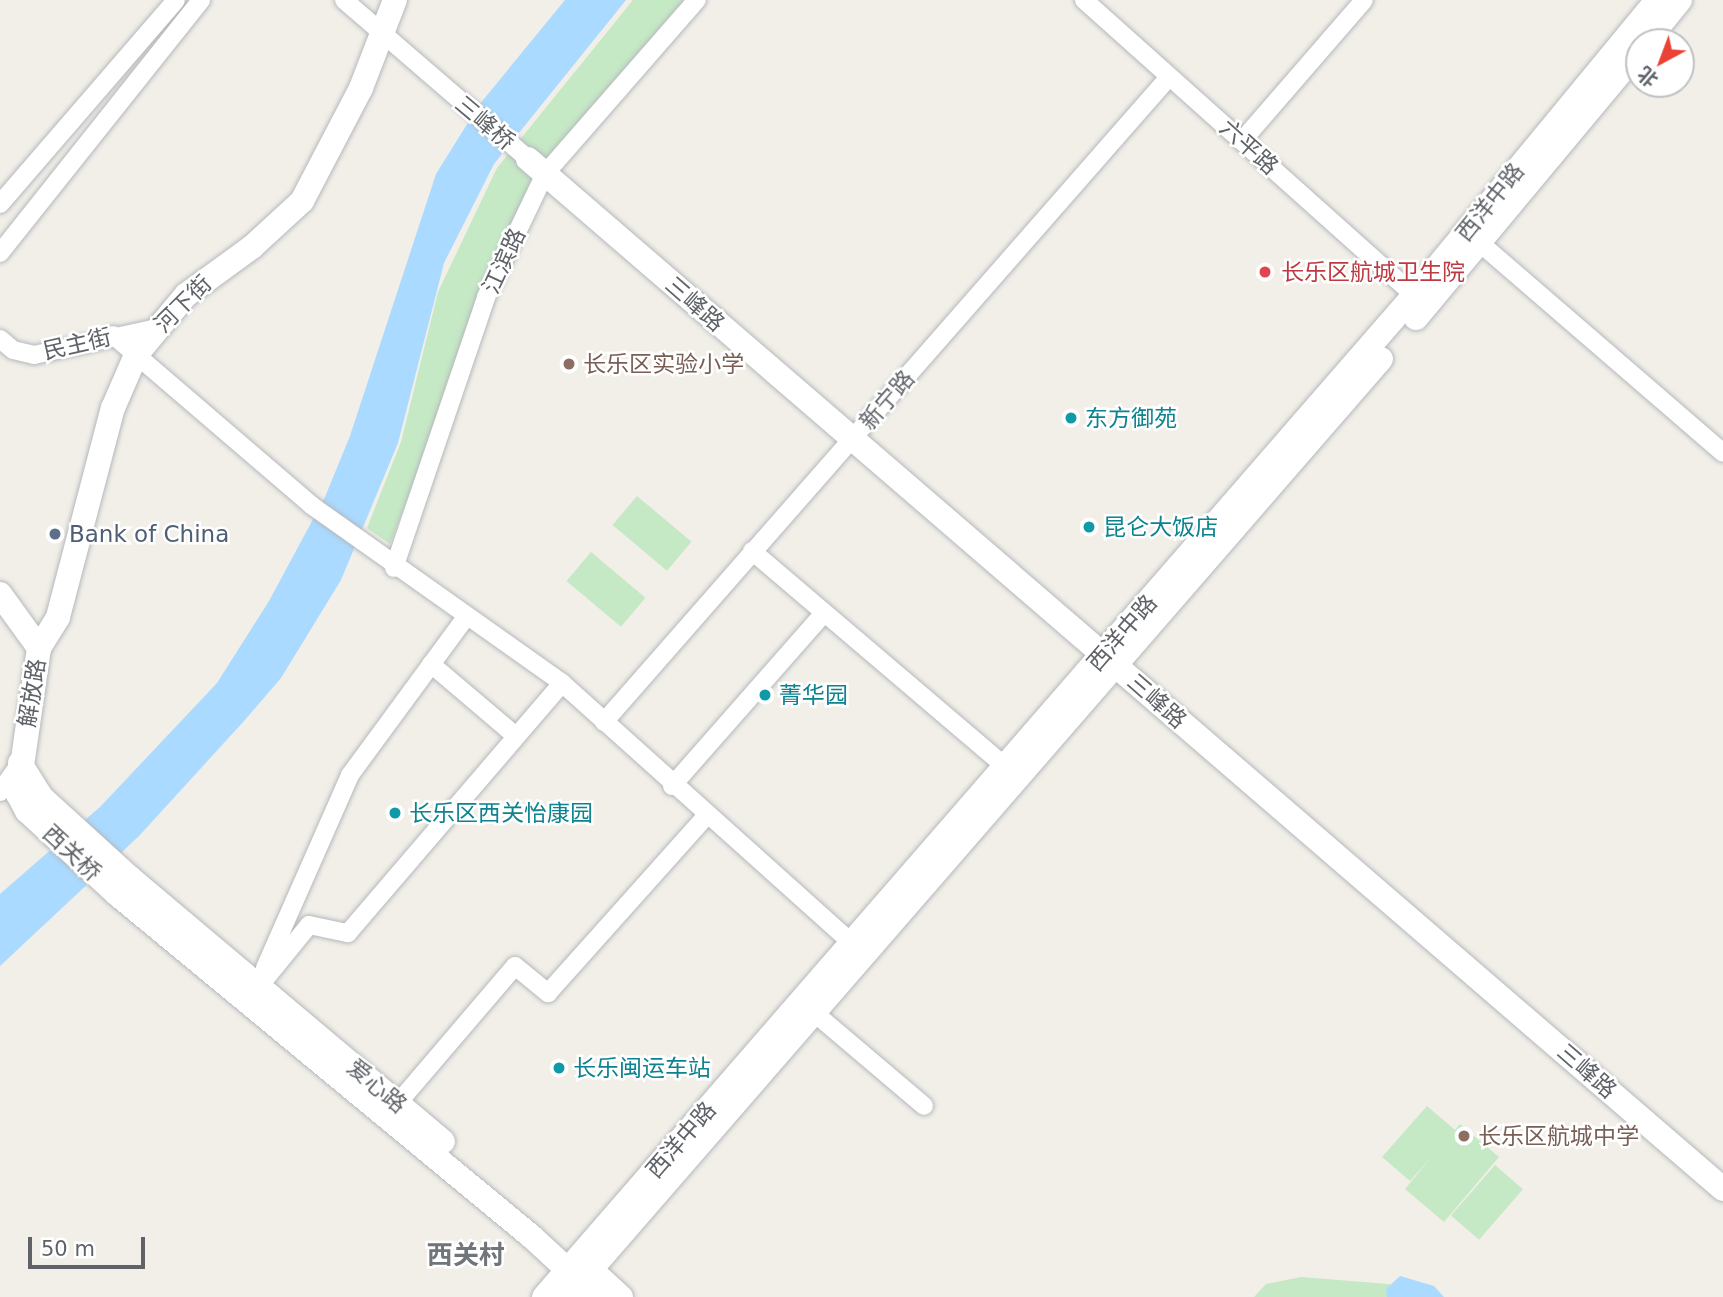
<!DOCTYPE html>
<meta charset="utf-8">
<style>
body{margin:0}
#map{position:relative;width:1723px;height:1297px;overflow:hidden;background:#f1efe8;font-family:"DejaVu Sans","Noto Sans SC",sans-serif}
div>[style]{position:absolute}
.green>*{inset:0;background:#c5e8c5;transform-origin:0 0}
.water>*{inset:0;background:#aadaff}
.roads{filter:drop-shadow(0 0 2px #b5b8bc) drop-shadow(0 0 2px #b5b8bc)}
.street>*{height:18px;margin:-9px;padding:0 9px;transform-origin:9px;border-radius:9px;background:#fff}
.secondary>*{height:24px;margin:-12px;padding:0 12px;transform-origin:12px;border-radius:12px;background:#fff}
.dots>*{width:19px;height:19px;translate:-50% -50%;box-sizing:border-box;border:4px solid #fff;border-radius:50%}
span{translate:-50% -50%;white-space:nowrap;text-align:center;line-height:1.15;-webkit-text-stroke:5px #fff;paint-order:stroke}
.street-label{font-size:23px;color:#5f6368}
.health-label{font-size:23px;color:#be3a42}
.left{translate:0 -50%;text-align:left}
.education-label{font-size:23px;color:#785e54}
.culture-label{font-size:23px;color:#0d838f}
.service-label{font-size:23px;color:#4e5e75}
.quarter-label{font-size:26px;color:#70757a;font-weight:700}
.north{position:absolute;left:1625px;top:28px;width:70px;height:70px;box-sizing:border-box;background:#fff;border:2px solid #bfc1c3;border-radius:50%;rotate:221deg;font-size:19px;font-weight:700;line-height:28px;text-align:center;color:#5f6368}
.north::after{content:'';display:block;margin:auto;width:24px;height:32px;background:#ea4335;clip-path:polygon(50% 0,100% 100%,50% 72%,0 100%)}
.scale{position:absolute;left:28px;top:1237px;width:117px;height:32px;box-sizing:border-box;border:4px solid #5f6368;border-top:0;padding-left:9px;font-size:21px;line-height:24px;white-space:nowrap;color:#5f6368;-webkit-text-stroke:5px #fff;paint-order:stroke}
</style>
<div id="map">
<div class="green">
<i style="clip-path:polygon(633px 0,684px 0,550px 155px,525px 195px,390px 544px,367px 528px,401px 442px,438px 292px,497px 168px)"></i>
<i style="left:637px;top:496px;width:71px;height:38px;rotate:40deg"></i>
<i style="left:591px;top:552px;width:71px;height:38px;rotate:40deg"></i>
<i style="clip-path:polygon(1427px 1106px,1455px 1130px,1460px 1124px,1499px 1157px,1444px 1222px,1405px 1189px,1433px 1155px,1410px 1181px,1382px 1157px)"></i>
<i style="left:1495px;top:1165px;width:37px;height:67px;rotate:41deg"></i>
<i style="clip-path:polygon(1301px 1277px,1413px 1286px,1436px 1297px,1254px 1297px,1266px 1284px)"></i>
</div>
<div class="water">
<i style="clip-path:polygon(565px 0,626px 0,494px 164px,444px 263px,398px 443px,341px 580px,281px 678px,244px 721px,139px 836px,0 966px,0 894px,100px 807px,217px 683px,269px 601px,325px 497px,350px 436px,436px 174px,479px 105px)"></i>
<i style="clip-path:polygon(1400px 1276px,1434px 1286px,1444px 1297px,1387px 1297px,1386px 1289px)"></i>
</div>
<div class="roads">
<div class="street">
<i style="left:344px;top:0;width:243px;rotate:40.8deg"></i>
<i style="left:1084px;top:0;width:443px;rotate:41.8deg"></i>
<i style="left:1242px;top:141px;width:186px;rotate:-49.1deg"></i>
<i style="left:0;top:204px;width:269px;rotate:-49.2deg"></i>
<i style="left:1480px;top:243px;width:321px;rotate:40.8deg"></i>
<i style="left:0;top:253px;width:323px;rotate:-51.5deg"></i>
<i style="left:113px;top:335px;width:261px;rotate:40.6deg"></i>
<i style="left:311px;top:505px;width:308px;rotate:35.3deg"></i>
<i style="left:562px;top:683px;width:391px;rotate:41.9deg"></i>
<i style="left:0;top:339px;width:17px;rotate:40deg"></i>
<i style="left:13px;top:350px;width:22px;rotate:13deg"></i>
<i style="left:34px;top:355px;width:126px;rotate:-12.4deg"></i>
<i style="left:752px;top:551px;width:333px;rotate:40.4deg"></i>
<i style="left:394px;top:568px;width:286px;rotate:-71.2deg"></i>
<i style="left:486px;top:297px;width:136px;rotate:-64.4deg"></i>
<i style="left:545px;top:174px;width:231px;rotate:-48.9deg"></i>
<i style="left:431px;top:664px;width:111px;rotate:40.3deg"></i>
<i style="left:604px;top:722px;width:857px;rotate:-48.78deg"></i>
<i style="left:672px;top:786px;width:230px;rotate:-48.7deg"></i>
<i style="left:0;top:792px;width:35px;rotate:-55deg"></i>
<i style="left:265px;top:968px;width:211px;rotate:-66.2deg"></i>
<i style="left:350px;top:775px;width:196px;rotate:-53.7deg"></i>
<i style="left:252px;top:995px;width:90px;rotate:-50.8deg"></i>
<i style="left:309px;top:925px;width:40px;rotate:12deg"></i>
<i style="left:348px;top:933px;width:329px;rotate:-49.4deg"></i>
<i style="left:805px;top:1005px;width:156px;rotate:40.3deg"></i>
<i style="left:398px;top:1103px;width:180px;rotate:-49.5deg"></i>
<i style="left:515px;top:966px;width:43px;rotate:39.3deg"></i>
<i style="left:548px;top:993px;width:237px;rotate:-48.2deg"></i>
</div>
<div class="secondary">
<i style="left:1646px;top:42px;width:54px;rotate:-51deg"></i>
<i style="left:528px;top:159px;width:1578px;rotate:40.76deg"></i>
<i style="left:1416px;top:318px;width:349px;rotate:-50.2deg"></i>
<i style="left:0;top:594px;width:67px;rotate:54.2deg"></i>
<i style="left:39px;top:648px;width:148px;rotate:98.2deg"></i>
<i style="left:18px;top:794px;width:19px;rotate:62deg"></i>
<i style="left:27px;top:811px;width:122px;rotate:42.7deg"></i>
<i style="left:117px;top:894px;width:538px;rotate:39.57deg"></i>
<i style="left:532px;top:1237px;width:88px;rotate:42.7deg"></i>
<i style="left:39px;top:648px;width:36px;rotate:-58deg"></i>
<i style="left:58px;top:617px;width:216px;rotate:-75.3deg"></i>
<i style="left:113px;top:408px;width:58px;rotate:-66.5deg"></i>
<i style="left:136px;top:355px;width:78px;rotate:-50.2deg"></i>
<i style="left:186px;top:295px;width:82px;rotate:-36deg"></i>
<i style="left:252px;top:247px;width:68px;rotate:-42.6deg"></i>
<i style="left:302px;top:201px;width:127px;rotate:-62.4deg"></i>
<i style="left:361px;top:88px;width:94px;rotate:-68.9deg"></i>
<i style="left:20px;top:763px;width:40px;rotate:58deg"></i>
<i style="left:41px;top:797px;width:120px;rotate:42.3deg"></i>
<i style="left:130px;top:878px;width:409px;rotate:40.1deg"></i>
<i style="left:587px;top:1266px;width:46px;rotate:42.4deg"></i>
<i style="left:544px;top:1297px;width:1327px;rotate:-49.03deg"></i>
<i style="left:1414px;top:295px;width:382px;rotate:-50.5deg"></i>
<i style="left:567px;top:1297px;width:1242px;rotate:-49.05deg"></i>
</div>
</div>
<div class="dots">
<i style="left:1265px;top:272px;background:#e0444e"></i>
<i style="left:569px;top:364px;background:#8d6e63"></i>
<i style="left:1071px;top:418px;background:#0f9aa8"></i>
<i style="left:1089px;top:527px;background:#0f9aa8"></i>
<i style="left:55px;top:534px;background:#5c6f8a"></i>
<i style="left:765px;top:695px;background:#0f9aa8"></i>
<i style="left:395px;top:813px;background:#0f9aa8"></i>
<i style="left:559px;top:1068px;background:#0f9aa8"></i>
<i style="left:1464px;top:1136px;background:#8d6e63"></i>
</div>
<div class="street-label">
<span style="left:485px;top:123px;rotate:40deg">三峰桥</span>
<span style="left:1249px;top:147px;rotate:42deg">六平路</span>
<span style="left:1490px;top:202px;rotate:-51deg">西洋中路</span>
<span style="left:504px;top:261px;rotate:-65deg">江滨路</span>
<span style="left:183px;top:304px;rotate:-45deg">河下街</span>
<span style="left:695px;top:304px;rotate:41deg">三峰路</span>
<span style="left:77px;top:344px;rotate:-13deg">民主街</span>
<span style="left:887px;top:400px;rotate:-49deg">新宁路</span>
<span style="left:1122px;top:633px;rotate:-49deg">西洋中路</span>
<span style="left:32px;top:693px;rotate:-81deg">解放路</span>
<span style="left:1157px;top:701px;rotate:41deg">三峰路</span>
<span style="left:72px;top:853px;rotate:43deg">西关桥</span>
<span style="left:1587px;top:1071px;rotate:41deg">三峰路</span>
<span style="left:377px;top:1086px;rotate:40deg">爱心路</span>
<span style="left:681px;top:1140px;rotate:-49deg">西洋中路</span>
</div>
<div class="health-label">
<span class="left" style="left:1281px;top:272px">长乐区航城卫生院</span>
</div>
<div class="education-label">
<span class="left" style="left:583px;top:364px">长乐区实验小学</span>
<span class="left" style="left:1478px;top:1136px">长乐区航城中学</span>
</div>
<div class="culture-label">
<span class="left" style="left:1085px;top:418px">东方御苑</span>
<span class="left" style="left:1103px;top:527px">昆仑大饭店</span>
<span class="left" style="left:779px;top:695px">菁华园</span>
<span class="left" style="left:409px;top:813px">长乐区西关怡康园</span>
<span class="left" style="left:573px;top:1068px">长乐闽运车站</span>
</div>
<div class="service-label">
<span class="left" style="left:69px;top:534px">Bank of China</span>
</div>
<div class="quarter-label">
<span style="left:466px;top:1256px">西关村</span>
</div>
<div class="north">北</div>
<div class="scale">50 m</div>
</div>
